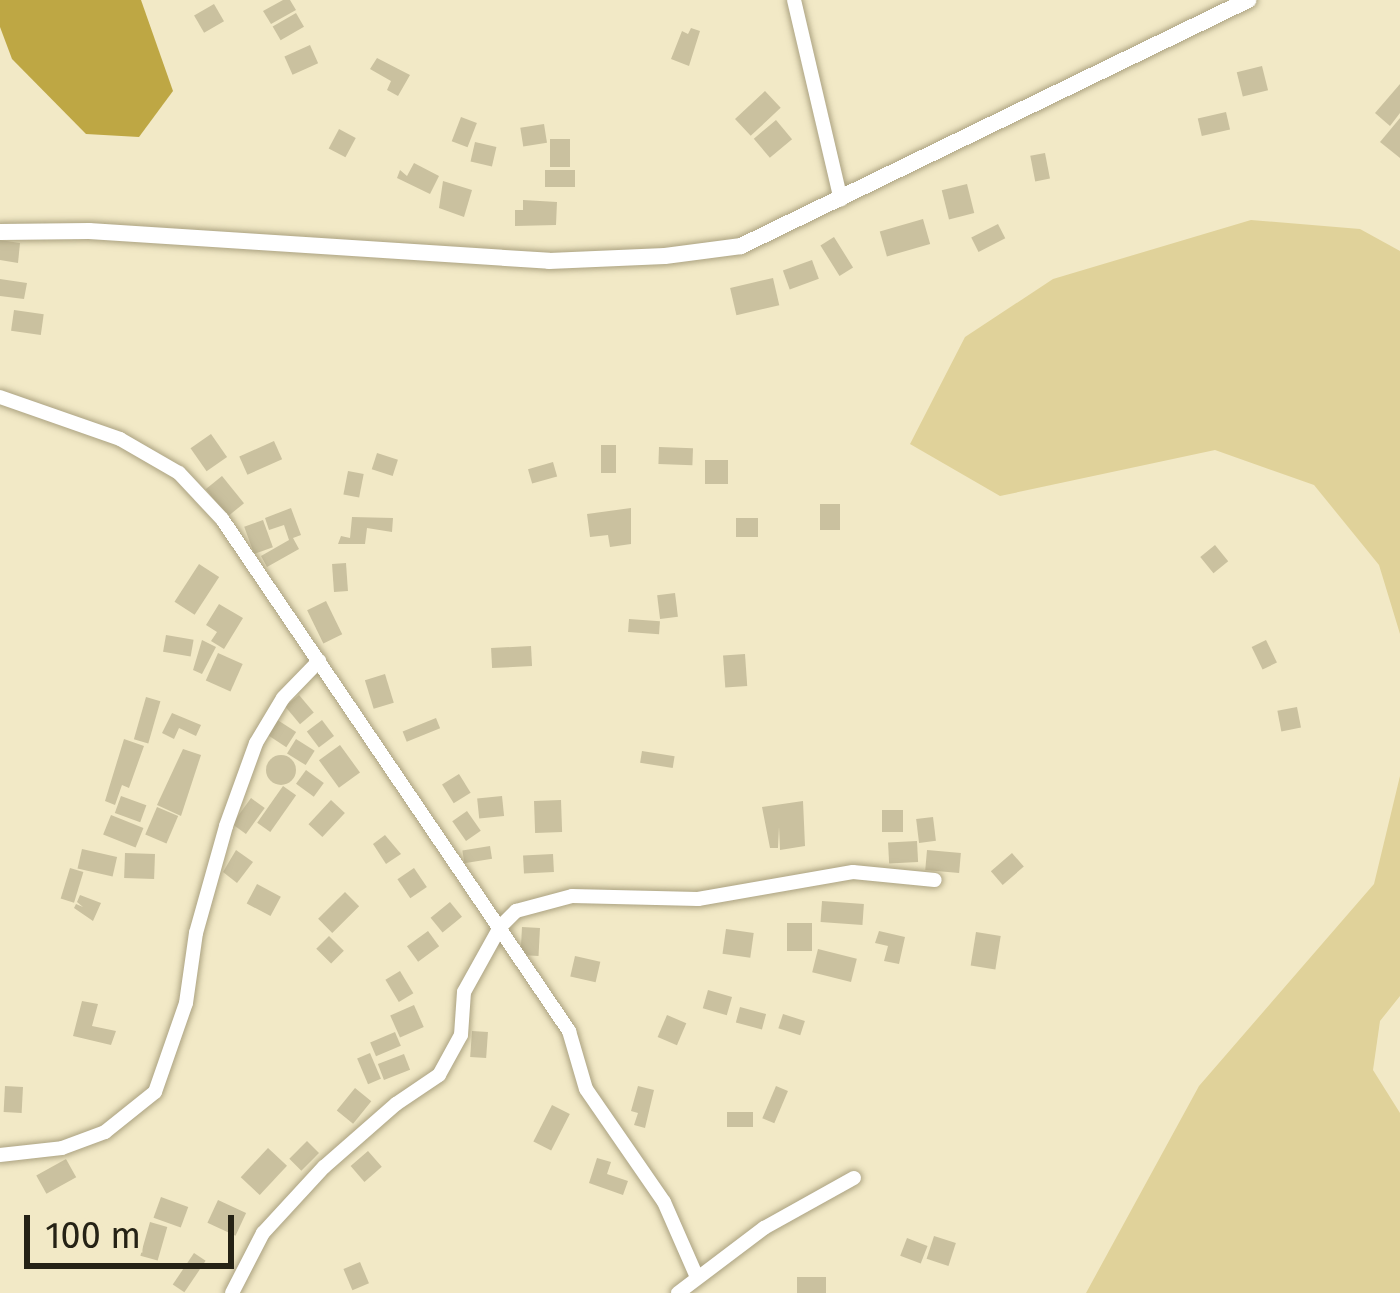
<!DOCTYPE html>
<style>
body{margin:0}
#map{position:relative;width:1400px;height:1293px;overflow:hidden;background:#f2e9c6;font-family:"Fira Sans",sans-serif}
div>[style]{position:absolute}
.green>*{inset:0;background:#e0d29a}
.forest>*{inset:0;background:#bea744}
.building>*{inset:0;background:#cac19f;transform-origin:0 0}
.round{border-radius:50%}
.roads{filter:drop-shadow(0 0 3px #aba281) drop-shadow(0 0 3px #aba281)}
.minor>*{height:14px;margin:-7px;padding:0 7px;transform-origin:7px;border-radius:7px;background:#fff}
.tertiary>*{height:16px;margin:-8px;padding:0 8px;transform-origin:8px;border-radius:8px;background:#fff}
span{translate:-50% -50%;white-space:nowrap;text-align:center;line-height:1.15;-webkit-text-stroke:9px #f2e9c6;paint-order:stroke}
.scale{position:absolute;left:24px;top:1215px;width:210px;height:54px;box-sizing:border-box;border:6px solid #252215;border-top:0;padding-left:15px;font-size:36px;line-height:42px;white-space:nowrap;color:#252215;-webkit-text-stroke:9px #f2e9c6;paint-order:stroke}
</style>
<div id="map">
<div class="green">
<i style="clip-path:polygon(1251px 220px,1360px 229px,1400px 251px,1400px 634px,1379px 565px,1314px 485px,1215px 450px,1000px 496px,910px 444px,965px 337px,1053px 279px)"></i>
<i style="clip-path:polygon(1400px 776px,1400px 996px,1380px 1021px,1373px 1070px,1400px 1113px,1400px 1293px,1086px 1293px,1199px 1086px,1374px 884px)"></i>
</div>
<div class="forest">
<i style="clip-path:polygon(0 0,141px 0,173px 91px,139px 137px,86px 134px,12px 59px,0 27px)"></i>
</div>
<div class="building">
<i style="clip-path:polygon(283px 0,290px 0,296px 10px,271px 24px,263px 11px)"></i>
<i style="left:214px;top:4px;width:20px;height:23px;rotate:60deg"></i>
<i style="left:296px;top:13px;width:16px;height:27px;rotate:60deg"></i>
<i style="clip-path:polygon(691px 28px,700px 31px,689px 66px,671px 59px,682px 31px,688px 34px)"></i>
<i style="left:310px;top:45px;width:20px;height:28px;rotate:66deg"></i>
<i style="clip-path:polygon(377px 58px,410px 75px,398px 96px,387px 90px,391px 81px,370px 69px)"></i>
<i style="left:1262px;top:66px;width:25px;height:26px;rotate:76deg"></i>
<i style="clip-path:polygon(1400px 84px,1400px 113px,1390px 126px,1375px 113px)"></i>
<i style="left:765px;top:91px;width:23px;height:41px;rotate:47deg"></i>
<i style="left:1226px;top:112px;width:18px;height:29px;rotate:77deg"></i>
<i style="left:461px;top:117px;width:17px;height:26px;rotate:21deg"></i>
<i style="clip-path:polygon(1400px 118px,1400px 158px,1380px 142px)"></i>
<i style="left:776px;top:120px;width:25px;height:29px;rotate:50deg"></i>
<i style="left:544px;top:124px;width:19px;height:24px;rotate:81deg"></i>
<i style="left:339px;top:129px;width:19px;height:22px;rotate:28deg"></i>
<i style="left:550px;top:139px;width:20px;height:28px"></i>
<i style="left:475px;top:142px;width:22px;height:20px;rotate:13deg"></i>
<i style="left:1045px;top:153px;width:26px;height:15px;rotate:79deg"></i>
<i style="clip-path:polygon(414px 163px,439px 176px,430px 194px,397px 178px,400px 170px,407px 176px)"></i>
<i style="left:545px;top:170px;width:30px;height:17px"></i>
<i style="clip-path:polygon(443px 181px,472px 190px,464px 217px,439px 208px)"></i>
<i style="left:967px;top:184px;width:30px;height:26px;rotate:76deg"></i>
<i style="clip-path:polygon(523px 200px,557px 202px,556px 225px,515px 226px,515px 210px,523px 210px)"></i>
<i style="left:923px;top:219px;width:26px;height:45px;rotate:74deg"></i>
<i style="left:998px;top:224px;width:16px;height:30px;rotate:63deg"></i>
<i style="left:834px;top:237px;width:36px;height:16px;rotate:58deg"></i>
<i style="clip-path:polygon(0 240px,20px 243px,18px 263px,0 260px)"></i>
<i style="left:812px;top:260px;width:20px;height:31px;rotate:70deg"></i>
<i style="left:773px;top:278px;width:28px;height:44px;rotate:77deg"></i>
<i style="clip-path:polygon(0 279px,27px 283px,24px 299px,0 296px)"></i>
<i style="left:14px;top:310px;width:30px;height:21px;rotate:8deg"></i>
<i style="left:211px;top:434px;width:28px;height:25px;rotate:55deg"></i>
<i style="left:274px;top:441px;width:20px;height:38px;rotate:66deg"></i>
<i style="left:601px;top:445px;width:15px;height:28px"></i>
<i style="left:659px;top:447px;width:34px;height:17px;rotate:2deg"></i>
<i style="left:377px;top:453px;width:22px;height:17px;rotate:18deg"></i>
<i style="left:705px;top:460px;width:23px;height:24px"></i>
<i style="left:553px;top:462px;width:15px;height:26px;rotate:74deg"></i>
<i style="left:348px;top:471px;width:16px;height:24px;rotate:11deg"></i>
<i style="left:222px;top:476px;width:35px;height:21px;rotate:51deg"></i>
<i style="left:820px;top:504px;width:20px;height:26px"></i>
<i style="clip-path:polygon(291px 508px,301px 535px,293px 538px,299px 549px,267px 567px,261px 556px,289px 540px,284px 525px,269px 530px,265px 518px)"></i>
<i style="clip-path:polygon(631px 508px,631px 544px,610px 547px,608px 535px,590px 537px,587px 514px)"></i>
<i style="clip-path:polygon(352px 517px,393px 518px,392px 532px,367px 528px,365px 544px,338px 544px,341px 536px,350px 538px)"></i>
<i style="left:736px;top:518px;width:22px;height:19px"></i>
<i style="left:263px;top:520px;width:29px;height:20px;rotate:70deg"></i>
<i style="left:1215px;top:545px;width:21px;height:19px;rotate:51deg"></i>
<i style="left:346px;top:563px;width:28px;height:14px;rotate:86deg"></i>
<i style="left:199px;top:564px;width:24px;height:45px;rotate:33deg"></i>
<i style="left:675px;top:593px;width:24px;height:18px;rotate:83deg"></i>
<i style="left:326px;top:601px;width:37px;height:21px;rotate:64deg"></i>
<i style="clip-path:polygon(219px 604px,243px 618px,224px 649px,211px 641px,217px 632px,206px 625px)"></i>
<i style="left:629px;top:619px;width:31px;height:13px;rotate:4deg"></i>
<i style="left:166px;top:635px;width:28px;height:17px;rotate:10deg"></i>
<i style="clip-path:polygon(202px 640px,216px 647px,202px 674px,193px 670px)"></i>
<i style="left:1266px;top:640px;width:25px;height:16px;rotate:64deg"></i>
<i style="left:531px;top:646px;width:20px;height:40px;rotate:87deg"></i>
<i style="left:218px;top:653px;width:27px;height:30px;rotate:24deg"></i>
<i style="left:745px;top:654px;width:32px;height:22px;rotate:86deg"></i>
<i style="left:385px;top:674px;width:30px;height:21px;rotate:73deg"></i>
<i style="left:299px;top:695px;width:23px;height:18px;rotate:50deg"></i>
<i style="left:146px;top:697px;width:15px;height:44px;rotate:16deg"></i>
<i style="left:1297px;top:707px;width:21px;height:20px;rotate:79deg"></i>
<i style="clip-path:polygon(172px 713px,201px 725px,196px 736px,179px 728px,174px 739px,162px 733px)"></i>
<i style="left:436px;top:718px;width:11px;height:36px;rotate:68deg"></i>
<i style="left:276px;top:719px;width:24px;height:18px;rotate:33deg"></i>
<i style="left:322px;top:720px;width:20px;height:19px;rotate:53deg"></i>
<i style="clip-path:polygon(124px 739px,144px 746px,129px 788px,122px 785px,115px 805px,105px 801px)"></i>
<i style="left:296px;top:739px;width:22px;height:17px;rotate:32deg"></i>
<i style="left:340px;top:745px;width:34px;height:26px;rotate:54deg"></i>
<i style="clip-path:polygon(183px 749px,201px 755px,181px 816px,157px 805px)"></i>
<i style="left:642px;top:751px;width:33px;height:12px;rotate:9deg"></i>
<i class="round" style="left:266px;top:755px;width:30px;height:30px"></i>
<i style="left:306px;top:770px;width:22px;height:17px;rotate:36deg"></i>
<i style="left:459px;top:774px;width:22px;height:20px;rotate:58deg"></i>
<i style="left:283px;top:786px;width:16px;height:45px;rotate:35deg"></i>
<i style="left:121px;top:796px;width:27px;height:18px;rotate:20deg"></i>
<i style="left:502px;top:796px;width:20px;height:25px;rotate:84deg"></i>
<i style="left:251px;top:798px;width:17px;height:32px;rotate:36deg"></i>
<i style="left:331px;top:800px;width:19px;height:33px;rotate:43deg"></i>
<i style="left:561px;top:800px;width:32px;height:27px;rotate:88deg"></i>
<i style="clip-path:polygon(803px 801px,805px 846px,780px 850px,779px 827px,778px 848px,770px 848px,762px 807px)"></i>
<i style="left:157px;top:807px;width:23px;height:30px;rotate:23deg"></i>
<i style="left:882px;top:810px;width:21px;height:22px"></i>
<i style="left:467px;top:811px;width:24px;height:18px;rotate:55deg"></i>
<i style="left:111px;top:815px;width:35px;height:21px;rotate:22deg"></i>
<i style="left:933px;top:817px;width:24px;height:17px;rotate:83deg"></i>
<i style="clip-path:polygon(385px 835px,401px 854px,386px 864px,373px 844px)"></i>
<i style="left:917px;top:841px;width:21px;height:29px;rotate:87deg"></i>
<i style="left:490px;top:846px;width:13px;height:28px;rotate:81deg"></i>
<i style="left:82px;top:849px;width:36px;height:20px;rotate:13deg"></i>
<i style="clip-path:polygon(236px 850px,253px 862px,237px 883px,223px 872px)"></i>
<i style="left:927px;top:850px;width:34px;height:20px;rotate:5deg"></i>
<i style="left:125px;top:853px;width:30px;height:25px;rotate:2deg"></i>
<i style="left:1012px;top:853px;width:18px;height:28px;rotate:49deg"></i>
<i style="left:553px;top:854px;width:18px;height:30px;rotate:87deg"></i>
<i style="left:70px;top:868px;width:14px;height:32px;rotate:17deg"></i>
<i style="left:414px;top:868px;width:23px;height:20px;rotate:56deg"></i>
<i style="left:257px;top:884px;width:27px;height:22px;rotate:28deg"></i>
<i style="left:345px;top:892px;width:20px;height:38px;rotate:45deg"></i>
<i style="clip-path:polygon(80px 895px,101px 903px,93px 921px,74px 908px,76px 904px,83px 907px,77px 902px)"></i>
<i style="left:822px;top:901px;width:42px;height:21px;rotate:4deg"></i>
<i style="left:450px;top:902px;width:19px;height:25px;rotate:51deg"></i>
<i style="left:787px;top:923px;width:25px;height:28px"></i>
<i style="left:522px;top:927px;width:18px;height:28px;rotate:3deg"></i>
<i style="left:726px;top:929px;width:28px;height:25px;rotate:8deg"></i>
<i style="left:428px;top:931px;width:19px;height:26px;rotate:54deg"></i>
<i style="clip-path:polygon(879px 931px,905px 937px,899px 964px,884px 961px,888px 946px,875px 943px)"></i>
<i style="left:976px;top:932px;width:25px;height:34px;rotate:9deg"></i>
<i style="left:329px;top:936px;width:21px;height:18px;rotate:45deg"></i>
<i style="left:818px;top:949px;width:40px;height:24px;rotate:14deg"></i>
<i style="left:575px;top:956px;width:26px;height:21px;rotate:13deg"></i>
<i style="left:400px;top:971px;width:26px;height:17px;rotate:59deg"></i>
<i style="left:708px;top:990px;width:25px;height:19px;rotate:16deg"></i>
<i style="clip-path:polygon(82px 1001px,98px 1004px,92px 1026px,116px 1031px,111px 1045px,73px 1036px)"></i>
<i style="left:414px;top:1005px;width:24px;height:26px;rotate:66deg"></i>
<i style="left:740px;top:1007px;width:27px;height:16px;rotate:15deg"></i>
<i style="left:783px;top:1014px;width:23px;height:15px;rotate:18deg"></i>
<i style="left:667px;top:1015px;width:21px;height:24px;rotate:23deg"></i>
<i style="left:472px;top:1031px;width:16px;height:26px;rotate:4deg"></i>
<i style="left:395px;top:1032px;width:15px;height:27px;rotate:67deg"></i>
<i style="left:370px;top:1053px;width:28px;height:14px;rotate:67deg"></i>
<i style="left:404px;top:1054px;width:17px;height:28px;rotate:69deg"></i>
<i style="left:5px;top:1086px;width:18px;height:26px;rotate:3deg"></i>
<i style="clip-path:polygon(638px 1086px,654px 1090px,645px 1128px,634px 1125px,638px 1113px,631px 1111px)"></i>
<i style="left:776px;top:1086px;width:13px;height:35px;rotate:23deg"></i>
<i style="left:355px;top:1088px;width:21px;height:29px;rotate:39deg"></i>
<i style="left:552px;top:1105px;width:20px;height:41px;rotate:27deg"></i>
<i style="left:727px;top:1112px;width:26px;height:15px"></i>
<i style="left:307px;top:1141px;width:17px;height:25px;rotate:45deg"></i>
<i style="left:268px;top:1148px;width:26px;height:40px;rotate:43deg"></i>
<i style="left:368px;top:1151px;width:21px;height:23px;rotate:49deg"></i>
<i style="clip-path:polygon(597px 1158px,611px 1162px,607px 1174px,628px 1181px,623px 1195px,589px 1183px)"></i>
<i style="left:66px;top:1159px;width:21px;height:34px;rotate:61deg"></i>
<i style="left:161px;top:1197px;width:29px;height:22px;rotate:20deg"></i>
<i style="left:218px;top:1200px;width:31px;height:25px;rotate:25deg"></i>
<i style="left:150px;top:1222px;width:18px;height:35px;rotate:16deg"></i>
<i style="left:934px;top:1236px;width:23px;height:24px;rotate:18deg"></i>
<i style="left:907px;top:1238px;width:22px;height:19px;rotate:21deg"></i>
<i style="left:194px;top:1253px;width:14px;height:38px;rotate:34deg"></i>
<i style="left:360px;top:1262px;width:23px;height:18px;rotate:67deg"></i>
<i style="left:826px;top:1277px;width:16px;height:29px;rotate:90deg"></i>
</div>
<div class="roads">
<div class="minor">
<i style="left:794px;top:0;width:205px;rotate:76.8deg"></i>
<i style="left:0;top:397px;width:127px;rotate:19.3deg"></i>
<i style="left:120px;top:439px;width:68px;rotate:30deg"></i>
<i style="left:179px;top:473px;width:63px;rotate:46.9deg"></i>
<i style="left:222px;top:519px;width:619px;rotate:55.87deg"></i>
<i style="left:569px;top:1031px;width:60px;rotate:73.7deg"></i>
<i style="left:586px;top:1089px;width:137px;rotate:55.4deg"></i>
<i style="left:664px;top:1202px;width:82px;rotate:66.3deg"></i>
<i style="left:0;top:1155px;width:62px;rotate:-6.4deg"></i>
<i style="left:62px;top:1148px;width:46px;rotate:-20.4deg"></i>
<i style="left:105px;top:1132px;width:64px;rotate:-38.7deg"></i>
<i style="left:155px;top:1092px;width:94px;rotate:-70.8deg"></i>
<i style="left:186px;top:1003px;width:71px;rotate:-81.9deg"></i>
<i style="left:196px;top:933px;width:111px;rotate:-74.3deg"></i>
<i style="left:226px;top:826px;width:88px;rotate:-70.1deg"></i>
<i style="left:256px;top:743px;width:52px;rotate:-59deg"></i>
<i style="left:283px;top:698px;width:52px;rotate:-45.8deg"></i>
<i style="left:232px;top:1293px;width:68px;rotate:-62.7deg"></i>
<i style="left:263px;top:1233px;width:90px;rotate:-47.3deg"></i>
<i style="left:324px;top:1167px;width:96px;rotate:-41.2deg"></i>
<i style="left:396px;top:1104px;width:52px;rotate:-34deg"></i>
<i style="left:439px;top:1075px;width:46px;rotate:-61.2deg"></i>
<i style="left:461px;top:1035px;width:43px;rotate:-86deg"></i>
<i style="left:464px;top:992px;width:74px;rotate:-61deg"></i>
<i style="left:500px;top:927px;width:23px;rotate:-45deg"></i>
<i style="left:516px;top:911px;width:58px;rotate:-15deg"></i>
<i style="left:572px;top:896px;width:126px;rotate:1.4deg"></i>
<i style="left:698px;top:899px;width:157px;rotate:-9.9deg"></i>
<i style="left:853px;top:872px;width:82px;rotate:5.6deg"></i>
<i style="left:678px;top:1293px;width:108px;rotate:-37.1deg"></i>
<i style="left:764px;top:1228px;width:103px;rotate:-29.1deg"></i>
</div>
<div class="tertiary">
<i style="left:0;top:232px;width:89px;rotate:-0.6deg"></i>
<i style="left:89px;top:231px;width:461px;rotate:3.7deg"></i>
<i style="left:549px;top:261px;width:116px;rotate:-2.5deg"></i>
<i style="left:665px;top:256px;width:77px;rotate:-7.5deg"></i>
<i style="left:741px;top:246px;width:564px;rotate:-25.88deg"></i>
</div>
</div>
<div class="scale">100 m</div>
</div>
